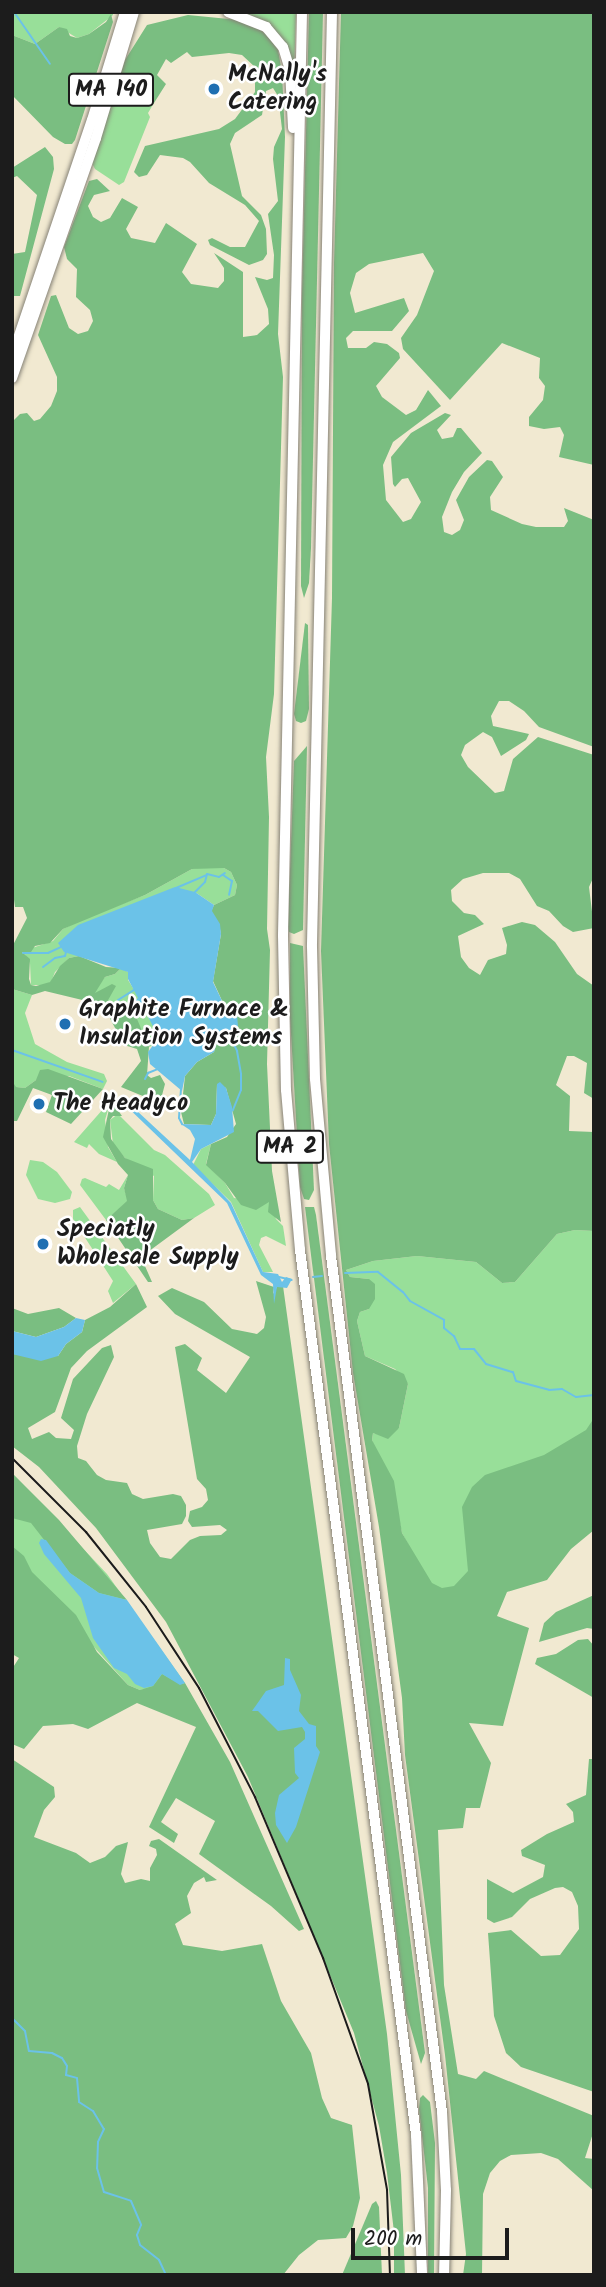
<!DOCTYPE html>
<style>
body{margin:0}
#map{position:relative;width:606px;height:2287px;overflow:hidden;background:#f1e9d1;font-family:Kalam,sans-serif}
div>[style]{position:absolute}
.green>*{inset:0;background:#98df99}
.forest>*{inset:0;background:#7abe81}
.water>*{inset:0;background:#6bc2e8}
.stream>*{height:2px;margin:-1px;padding:0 1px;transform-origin:1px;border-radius:1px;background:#6bc2e8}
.roads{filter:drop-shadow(0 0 2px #868276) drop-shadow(0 0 2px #868276)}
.highway>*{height:10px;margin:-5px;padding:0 5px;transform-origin:5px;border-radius:5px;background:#fff}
.rail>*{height:2px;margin:-1px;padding:0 1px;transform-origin:1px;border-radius:1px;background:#1c1c1c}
.dots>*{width:19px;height:19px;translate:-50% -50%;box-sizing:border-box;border:4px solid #fff;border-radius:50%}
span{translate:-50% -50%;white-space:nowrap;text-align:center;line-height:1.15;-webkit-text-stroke:5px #fff;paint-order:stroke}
.shield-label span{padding:2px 5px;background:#fff;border:2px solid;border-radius:5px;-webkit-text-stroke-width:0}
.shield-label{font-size:23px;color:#1c1c1c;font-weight:700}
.poi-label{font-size:24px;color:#1c1c1c;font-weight:700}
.left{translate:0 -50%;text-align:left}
.frame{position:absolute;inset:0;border:14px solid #1c1c1c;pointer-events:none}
.scale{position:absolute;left:351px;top:2228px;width:158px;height:32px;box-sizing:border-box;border:4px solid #1c1c1c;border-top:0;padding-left:9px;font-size:21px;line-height:24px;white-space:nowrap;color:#1c1c1c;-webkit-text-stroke:5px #fff;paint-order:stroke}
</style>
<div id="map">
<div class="green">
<i style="clip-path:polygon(12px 12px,113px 12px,113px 15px,89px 34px,77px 38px,59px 27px,35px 44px,12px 35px)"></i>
<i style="clip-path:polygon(239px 12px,296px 12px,294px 73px,260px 20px)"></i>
<i style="clip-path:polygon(121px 72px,147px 102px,154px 103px,148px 113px,150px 117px,124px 182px,119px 185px,95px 169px,92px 163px)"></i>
<i style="clip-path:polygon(203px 867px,224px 868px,231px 872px,237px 885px,235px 895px,214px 905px,195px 892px,79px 956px,69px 958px,55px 972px,51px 982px,44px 985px,31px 985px,30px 963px,23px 951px,30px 952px,32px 948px,53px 941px,63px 929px,83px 919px,145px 895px,192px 869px)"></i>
<i style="clip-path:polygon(121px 968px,128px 972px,128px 980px,140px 999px,143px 1011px,154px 1025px,154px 1045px,149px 1047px,142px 1030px,128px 1011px,109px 1005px,103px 991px,95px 994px,94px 990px,105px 977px,115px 974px)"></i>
<i style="clip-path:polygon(12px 989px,32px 995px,25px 1013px,35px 1044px,67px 1062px,104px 1074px,107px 1081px,103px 1089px,69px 1076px,36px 1080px,25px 1088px,15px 1087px,12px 1081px)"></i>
<i style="clip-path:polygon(111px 1100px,105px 1120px,108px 1147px,117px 1162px,99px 1154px,89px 1144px,87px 1148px,74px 1142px)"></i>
<i style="clip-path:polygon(118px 1114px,154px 1150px,165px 1155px,209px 1194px,215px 1205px,194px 1218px,182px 1220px,158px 1209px,153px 1200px,154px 1176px,125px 1158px,113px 1144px,110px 1120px)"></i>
<i style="clip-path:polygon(211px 1144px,206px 1164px,225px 1183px,234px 1198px,269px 1202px,276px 1219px,283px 1226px,286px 1246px,266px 1236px,261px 1238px,259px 1245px,273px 1272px,263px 1272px,231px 1202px,193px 1165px,201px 1149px)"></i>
<i style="clip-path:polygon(30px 1160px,43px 1162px,57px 1172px,72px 1192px,70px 1199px,55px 1203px,38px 1199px,26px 1175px)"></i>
<i style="clip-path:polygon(128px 1175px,124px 1188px,128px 1201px,106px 1220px,80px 1185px,82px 1179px,85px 1178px,106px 1187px,109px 1184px,119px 1190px)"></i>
<i style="clip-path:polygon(80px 1207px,136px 1284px,113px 1303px,108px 1291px,113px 1281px,73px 1219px,73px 1210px)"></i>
<i style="clip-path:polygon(575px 1230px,594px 1231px,594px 1435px,479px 1555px,445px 1612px,402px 1533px,398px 1514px,372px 1440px,373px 1433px,381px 1435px,399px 1428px,408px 1384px,395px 1369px,365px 1356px,357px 1321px,360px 1312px,369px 1309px,369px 1279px,350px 1277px,346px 1270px,373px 1261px,417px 1256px,476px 1262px,502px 1283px,515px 1282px,557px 1234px)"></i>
<i style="clip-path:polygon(12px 1473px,107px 1574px,185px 1683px,140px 1690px,128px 1685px,94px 1647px,12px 1618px)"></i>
</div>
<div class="forest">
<i style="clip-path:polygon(309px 12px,323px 12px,311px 548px,309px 583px,304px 598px,301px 586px,302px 294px)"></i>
<i style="clip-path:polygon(341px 12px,594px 12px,594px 465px,559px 457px,564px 435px,560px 427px,544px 429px,529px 426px,529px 417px,543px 400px,545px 386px,539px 378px,540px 358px,502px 343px,450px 400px,403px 349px,401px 338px,417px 315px,434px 271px,423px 253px,369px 264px,356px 273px,350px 293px,355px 313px,404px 298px,409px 311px,392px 331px,353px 331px,346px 338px,348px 348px,366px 348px,374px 342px,387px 344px,399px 353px,400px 358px,376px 386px,382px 397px,406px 415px,416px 410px,428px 390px,441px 406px,393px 442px,383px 465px,386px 500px,403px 522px,411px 519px,421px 502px,408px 478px,402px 479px,395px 487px,393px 484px,391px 457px,411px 433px,445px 413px,451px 415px,437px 430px,442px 439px,453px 437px,457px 428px,461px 428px,482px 453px,464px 472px,452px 492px,442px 517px,444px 532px,452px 535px,460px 530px,464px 520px,456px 500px,469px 477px,487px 460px,492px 461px,503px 477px,490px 497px,491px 510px,522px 524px,536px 527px,564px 527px,568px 521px,564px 508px,594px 520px,594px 747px,539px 727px,524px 711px,509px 701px,499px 701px,491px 716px,493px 726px,529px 734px,526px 740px,501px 756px,492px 737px,483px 732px,465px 745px,461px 755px,468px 767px,495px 793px,504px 791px,513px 759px,538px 737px,594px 755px,594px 876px,589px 887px,594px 928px,573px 932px,563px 926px,549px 911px,537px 906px,520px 879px,509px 873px,483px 873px,463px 879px,451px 890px,452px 901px,464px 913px,475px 915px,484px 924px,458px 936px,461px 957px,469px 968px,480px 975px,488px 960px,506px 954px,507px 945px,502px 928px,522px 922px,535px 925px,555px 942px,577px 974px,594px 986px,594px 1099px,584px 1093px,587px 1063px,574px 1056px,567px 1056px,556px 1085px,570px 1096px,569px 1131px,594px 1132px,594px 1231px,575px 1230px,557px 1234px,515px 1282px,502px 1283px,476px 1262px,417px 1256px,373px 1261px,346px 1270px,350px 1277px,369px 1279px,375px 1284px,375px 1299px,369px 1309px,360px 1312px,357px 1321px,365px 1356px,404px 1374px,408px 1384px,399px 1428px,388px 1439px,373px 1433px,372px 1440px,394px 1481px,402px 1533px,432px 1583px,442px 1588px,454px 1586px,468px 1571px,462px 1507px,472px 1487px,485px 1475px,544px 1455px,586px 1430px,594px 1418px,594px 1530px,571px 1549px,547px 1580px,507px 1592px,497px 1616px,529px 1628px,503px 1726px,469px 1723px,491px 1763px,480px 1808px,466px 1808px,463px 1828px,438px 1830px,444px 1985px,458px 2074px,476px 2079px,484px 2071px,594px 2116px,594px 2130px,585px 2158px,594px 2159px,594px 2191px,558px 2159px,541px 2153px,511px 2155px,500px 2161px,490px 2173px,483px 2194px,482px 2275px,463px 2275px,466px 2254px,445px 2055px,405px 1755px,402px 1698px,379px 1527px,353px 1373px,329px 1144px,321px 951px,332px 598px,334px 263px)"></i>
<i style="clip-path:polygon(111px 14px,113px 22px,75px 140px,72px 144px,65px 144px,53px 137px,12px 95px,12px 35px,35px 44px,59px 27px,67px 29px,70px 36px,77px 38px,89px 34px,106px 22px)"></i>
<i style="clip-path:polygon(188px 15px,239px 20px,255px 26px,267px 35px,278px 50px,282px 72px,285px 137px,278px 334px,283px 377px,280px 483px,274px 694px,266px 757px,269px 817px,267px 929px,270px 950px,267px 1064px,272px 1171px,281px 1222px,268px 1212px,269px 1202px,256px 1210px,241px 1205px,225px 1183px,206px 1165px,211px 1144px,227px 1137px,236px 1124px,226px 1088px,217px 1084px,216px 1114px,211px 1125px,184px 1124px,181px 1112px,185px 1076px,197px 1062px,214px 1052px,218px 1038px,237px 1015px,224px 1005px,213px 981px,221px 934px,219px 924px,211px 911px,214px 905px,235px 895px,237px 885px,231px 872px,224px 868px,192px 869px,145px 895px,63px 929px,50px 943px,35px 946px,31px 952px,22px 952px,30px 959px,29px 979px,31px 985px,36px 986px,50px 982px,60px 966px,69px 958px,79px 956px,106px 967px,121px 968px,115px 974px,105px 977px,95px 993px,112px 984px,116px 986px,107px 1002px,118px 1010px,128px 1011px,137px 1019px,149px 1047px,147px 1075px,151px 1078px,160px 1075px,165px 1084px,161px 1099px,150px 1099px,121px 1087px,141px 1061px,137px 1049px,124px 1045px,103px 1005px,45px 991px,32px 995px,12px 989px,12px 947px,27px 918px,23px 907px,15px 907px,12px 885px,12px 422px,20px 414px,27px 413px,34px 421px,40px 419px,51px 406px,57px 391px,57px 377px,38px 335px,51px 296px,56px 295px,69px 328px,78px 334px,88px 331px,93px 321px,90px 310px,76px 297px,77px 269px,67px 259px,64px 247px,89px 181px,97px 179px,110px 191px,94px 195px,88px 206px,93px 217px,101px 222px,110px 218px,122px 198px,138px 207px,126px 229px,131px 238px,155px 243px,166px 223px,197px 244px,182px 272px,191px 284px,218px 288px,224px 281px,224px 268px,214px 253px,243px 272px,243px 337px,257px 335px,269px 324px,268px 309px,255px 277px,267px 280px,273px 278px,274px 255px,268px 214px,278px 201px,273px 159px,274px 147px,282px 129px,278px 96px,273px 88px,266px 91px,262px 115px,235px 133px,230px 144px,242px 196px,261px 215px,266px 229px,267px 254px,263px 260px,249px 265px,210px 245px,208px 240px,212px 238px,230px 247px,245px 247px,259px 221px,245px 205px,209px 183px,190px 162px,183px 158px,160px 155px,147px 175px,139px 177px,134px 172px,145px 146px,219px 129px,235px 119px,255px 92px,255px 67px,242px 55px,229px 53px,192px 57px,187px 52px,171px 63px,166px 59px,157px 75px,166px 84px,154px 103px,147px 102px,125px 80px,121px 72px,125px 60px,147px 25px)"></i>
<i style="clip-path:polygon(45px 147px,53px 157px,54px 169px,20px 296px,12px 296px,12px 254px,25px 252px,37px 195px,17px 176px,12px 178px,12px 168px)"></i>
<i style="clip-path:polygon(305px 623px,308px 625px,309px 709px,306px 721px,301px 723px,296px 721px,294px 714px)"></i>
<i style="clip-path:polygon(307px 746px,303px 930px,294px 934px,289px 932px,288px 927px,294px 761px)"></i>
<i style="clip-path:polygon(290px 943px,303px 946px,314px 1190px,309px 1200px,304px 1199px,300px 1187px,290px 1017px)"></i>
<i style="clip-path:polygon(48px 1069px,103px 1089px,71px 1124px,46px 1112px,52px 1095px,33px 1088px,17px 1121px,12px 1121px,12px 1081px,16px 1087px,25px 1088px,36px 1080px,40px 1070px)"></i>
<i style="clip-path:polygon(111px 1100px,122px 1116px,113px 1116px,110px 1120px,111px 1139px,125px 1158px,153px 1169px,153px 1200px,158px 1209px,182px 1220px,194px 1218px,141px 1257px,152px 1282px,148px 1282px,106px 1220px,127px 1201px,124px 1188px,128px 1175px,118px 1164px,103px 1137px)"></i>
<i style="clip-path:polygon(305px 1207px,314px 1207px,316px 1215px,425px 2053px,421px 2064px,406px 2011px)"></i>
<i style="clip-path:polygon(256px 1281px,274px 1287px,273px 1294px,277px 1287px,283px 1286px,387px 2034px,401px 2175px,405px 2275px,394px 2275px,394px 2232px,387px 2173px,379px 2126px,354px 2033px,248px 1777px,166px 1622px,96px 1528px,39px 1467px,12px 1446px,12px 1354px,58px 1356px,66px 1344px,82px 1332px,85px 1320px,110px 1307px,136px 1284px,147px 1307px,87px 1351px,71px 1368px,55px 1412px,28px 1428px,32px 1439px,49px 1432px,56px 1438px,71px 1439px,74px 1430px,61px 1418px,73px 1379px,102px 1348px,111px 1345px,114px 1357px,87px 1414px,77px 1446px,78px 1458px,86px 1461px,97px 1475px,106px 1480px,127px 1483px,132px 1494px,143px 1499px,173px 1494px,181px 1496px,186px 1505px,186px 1516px,182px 1524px,147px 1530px,150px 1543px,160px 1557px,171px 1559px,190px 1540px,200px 1536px,221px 1535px,227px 1530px,220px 1525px,192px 1527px,188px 1521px,190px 1511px,202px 1507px,208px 1500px,206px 1489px,197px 1479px,175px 1347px,185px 1344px,202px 1358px,197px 1370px,226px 1393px,250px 1357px,175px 1314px,158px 1296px,172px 1288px,204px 1302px,232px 1329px,257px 1334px,264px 1328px,266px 1317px)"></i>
<i style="clip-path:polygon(12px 1308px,28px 1314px,59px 1308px,76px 1318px,64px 1327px,36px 1337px,12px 1331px)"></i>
<i style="clip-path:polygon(12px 1473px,59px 1520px,127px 1600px,99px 1593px,70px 1573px,31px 1523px,12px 1518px)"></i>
<i style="clip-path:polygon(12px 1546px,24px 1556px,32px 1572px,76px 1615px,97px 1652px,128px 1685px,140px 1690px,153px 1686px,162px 1674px,180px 1684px,185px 1683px,230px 1762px,304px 1929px,299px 1931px,271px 1906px,199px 1854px,215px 1821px,176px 1798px,161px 1822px,178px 1834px,174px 1843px,149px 1827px,196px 1727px,137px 1703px,88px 1729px,73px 1724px,43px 1726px,24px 1749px,12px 1744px,12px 1669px,19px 1658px,12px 1654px)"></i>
<i style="clip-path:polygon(594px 1595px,594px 1629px,587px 1628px,539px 1642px,544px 1623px,556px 1612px)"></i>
<i style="clip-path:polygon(588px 1639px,594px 1646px,594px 1698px,535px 1664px,537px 1658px,556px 1654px,578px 1640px)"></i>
<i style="clip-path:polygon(12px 1759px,54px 1787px,55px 1797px,44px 1810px,34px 1837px,76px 1853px,90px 1863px,105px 1857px,116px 1846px,128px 1842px,121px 1874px,125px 1883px,141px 1879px,150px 1881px,150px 1868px,157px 1855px,156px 1849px,149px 1846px,151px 1841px,159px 1839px,217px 1880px,206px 1882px,204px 1877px,194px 1883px,187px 1896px,191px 1913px,175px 1924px,183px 1945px,222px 1951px,262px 1944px,281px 2001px,311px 2053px,322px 2098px,331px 2118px,352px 2125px,360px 2198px,353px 2226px,346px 2238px,318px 2240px,299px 2255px,283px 2275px,12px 2275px)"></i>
<i style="clip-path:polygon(589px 1759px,594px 1759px,594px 2092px,521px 2067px,506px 2053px,494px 2016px,488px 1933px,511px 1930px,541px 1956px,560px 1955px,579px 1929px,578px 1906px,572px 1892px,563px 1887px,555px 1888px,530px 1899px,512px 1917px,494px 1923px,487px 1919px,487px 1879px,513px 1893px,543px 1877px,545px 1865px,522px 1856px,521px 1850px,547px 1834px,574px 1822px,573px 1812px,566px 1804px,586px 1795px)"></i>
<i style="clip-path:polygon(423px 2095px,430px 2102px,435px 2143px,434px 2275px,428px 2275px,428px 2188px,419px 2109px,420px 2098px)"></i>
<i style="clip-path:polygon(376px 2201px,379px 2207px,382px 2275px,342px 2275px,372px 2204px)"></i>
</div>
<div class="water">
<i style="clip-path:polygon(175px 887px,195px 892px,214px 905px,212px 911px,220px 924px,221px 934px,213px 982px,224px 1005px,237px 1015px,238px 1026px,233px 1034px,218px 1038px,214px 1052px,197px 1062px,185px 1076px,182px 1091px,150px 1064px,148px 1052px,154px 1044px,156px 1032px,128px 979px,128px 972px,64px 952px,58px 943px,78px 925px)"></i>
<i style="clip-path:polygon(220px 1082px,226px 1088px,232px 1107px,234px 1132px,201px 1149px,192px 1162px,231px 1203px,263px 1272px,278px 1274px,282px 1282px,286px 1277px,292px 1279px,287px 1288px,277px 1287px,274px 1304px,273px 1284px,261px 1275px,227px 1203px,120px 1100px,123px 1098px,190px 1160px,195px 1139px,190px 1130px,181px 1124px,211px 1125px,216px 1114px,217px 1084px)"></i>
<i style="clip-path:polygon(76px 1318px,85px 1320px,82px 1332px,66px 1344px,58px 1356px,41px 1361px,12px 1354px,12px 1331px,36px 1337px,64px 1327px)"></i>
<i style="clip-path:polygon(41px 1539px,46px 1540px,70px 1573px,99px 1593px,127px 1600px,185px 1683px,180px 1685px,162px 1674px,153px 1686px,144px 1688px,135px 1684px,127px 1674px,114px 1668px,93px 1638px,81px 1598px,44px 1554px,39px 1543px)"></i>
<i style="clip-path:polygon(285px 1658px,290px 1659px,290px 1670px,301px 1695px,299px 1711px,309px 1724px,316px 1726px,316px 1746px,320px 1752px,296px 1827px,287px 1843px,276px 1825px,275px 1813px,279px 1795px,299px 1778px,295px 1773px,294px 1748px,305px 1739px,305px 1732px,302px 1727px,278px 1731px,258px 1711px,252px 1711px,266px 1691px,284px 1685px)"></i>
</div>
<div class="stream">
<i style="left:14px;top:12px;width:63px;rotate:55.3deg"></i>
<i style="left:223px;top:875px;width:11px;rotate:34deg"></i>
<i style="left:232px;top:881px;width:14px;rotate:102deg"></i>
<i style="left:176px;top:888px;width:33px;rotate:-23deg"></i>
<i style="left:195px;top:892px;width:14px;rotate:-45deg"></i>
<i style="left:205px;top:882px;width:8px;rotate:-76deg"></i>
<i style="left:207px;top:874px;width:12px;rotate:14deg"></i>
<i style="left:219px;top:877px;width:7px;rotate:-34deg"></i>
<i style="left:23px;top:953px;width:25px"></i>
<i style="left:48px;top:953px;width:14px;rotate:-25deg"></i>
<i style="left:43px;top:967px;width:15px;rotate:-37deg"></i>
<i style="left:55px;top:958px;width:10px;rotate:-11deg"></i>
<i style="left:65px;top:956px;width:4px;rotate:-76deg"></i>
<i style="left:118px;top:1000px;width:19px;rotate:-32deg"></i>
<i style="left:124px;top:1007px;width:13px;rotate:-23deg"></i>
<i style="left:136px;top:1002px;width:6px;rotate:-51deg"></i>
<i style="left:229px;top:1035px;width:18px;rotate:63deg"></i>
<i style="left:237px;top:1051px;width:23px;rotate:80deg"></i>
<i style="left:241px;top:1074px;width:16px;rotate:90deg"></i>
<i style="left:241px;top:1090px;width:22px;rotate:112deg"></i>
<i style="left:12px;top:1050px;width:96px;rotate:19.4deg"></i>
<i style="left:145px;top:1079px;width:7px;rotate:-63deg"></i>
<i style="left:148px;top:1073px;width:11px;rotate:-22deg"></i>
<i style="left:181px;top:1089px;width:29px;rotate:94deg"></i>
<i style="left:179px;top:1118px;width:7px;rotate:63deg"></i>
<i style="left:345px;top:1273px;width:33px;rotate:-2deg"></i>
<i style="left:378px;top:1272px;width:32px;rotate:39deg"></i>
<i style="left:403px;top:1292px;width:11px;rotate:52deg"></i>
<i style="left:410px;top:1301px;width:39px;rotate:29deg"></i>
<i style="left:444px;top:1320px;width:8px;rotate:90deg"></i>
<i style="left:444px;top:1328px;width:13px;rotate:39deg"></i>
<i style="left:454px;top:1336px;width:14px;rotate:65deg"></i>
<i style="left:460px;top:1349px;width:14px"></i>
<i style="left:474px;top:1349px;width:19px;rotate:51deg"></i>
<i style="left:486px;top:1364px;width:28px;rotate:17deg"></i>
<i style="left:513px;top:1372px;width:9px;rotate:72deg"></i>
<i style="left:516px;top:1381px;width:34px;rotate:15deg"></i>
<i style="left:549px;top:1390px;width:13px;rotate:-4deg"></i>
<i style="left:562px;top:1389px;width:16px;rotate:30deg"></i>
<i style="left:576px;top:1397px;width:18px;rotate:-6deg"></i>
<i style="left:279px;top:1277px;width:13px;rotate:13deg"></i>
<i style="left:313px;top:1277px;width:9px;rotate:-6deg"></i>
<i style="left:12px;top:2018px;width:18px;rotate:45deg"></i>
<i style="left:25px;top:2031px;width:20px;rotate:79deg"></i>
<i style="left:29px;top:2051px;width:23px;rotate:5deg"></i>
<i style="left:52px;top:2053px;width:11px;rotate:27deg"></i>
<i style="left:62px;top:2058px;width:9px;rotate:58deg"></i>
<i style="left:67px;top:2066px;width:9px;rotate:96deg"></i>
<i style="left:66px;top:2075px;width:11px;rotate:15deg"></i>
<i style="left:77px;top:2078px;width:24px;rotate:85deg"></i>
<i style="left:79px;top:2102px;width:17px;rotate:33deg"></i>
<i style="left:93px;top:2111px;width:21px;rotate:59deg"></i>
<i style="left:104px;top:2129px;width:14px;rotate:115deg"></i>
<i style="left:98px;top:2142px;width:26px;rotate:92deg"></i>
<i style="left:97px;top:2168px;width:25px;rotate:74deg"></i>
<i style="left:104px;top:2192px;width:28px;rotate:18deg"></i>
<i style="left:131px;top:2201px;width:26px;rotate:67deg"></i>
<i style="left:141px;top:2225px;width:11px;rotate:112deg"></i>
<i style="left:137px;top:2235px;width:10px;rotate:73deg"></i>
<i style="left:140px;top:2245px;width:24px;rotate:38deg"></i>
<i style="left:159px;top:2260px;width:17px;rotate:65deg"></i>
</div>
<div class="roads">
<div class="highway">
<i style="left:228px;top:12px;width:41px;rotate:21.5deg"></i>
<i style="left:266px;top:27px;width:26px;rotate:50deg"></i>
<i style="left:283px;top:47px;width:24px;rotate:73deg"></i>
<i style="left:290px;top:70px;width:58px;rotate:87deg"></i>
<i style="left:302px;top:12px;width:924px;rotate:91.18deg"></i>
<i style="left:283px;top:936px;width:154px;rotate:88.9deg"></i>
<i style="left:286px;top:1090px;width:161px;rotate:85deg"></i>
<i style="left:300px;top:1250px;width:893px;rotate:82.53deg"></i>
<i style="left:416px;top:2135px;width:140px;rotate:87.5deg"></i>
<i style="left:332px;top:12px;width:935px;rotate:91.23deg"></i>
<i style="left:312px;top:947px;width:132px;rotate:88.7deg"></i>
<i style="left:315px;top:1079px;width:178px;rotate:84.8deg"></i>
<i style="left:331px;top:1256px;width:863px;rotate:82.61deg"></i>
<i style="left:442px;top:2112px;width:78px;rotate:87.1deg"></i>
<i style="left:446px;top:2190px;width:85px;rotate:91.3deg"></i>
<i style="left:12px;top:356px;width:249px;rotate:-71.3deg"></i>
<i style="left:92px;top:120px;width:113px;rotate:-73deg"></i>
<i style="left:12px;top:378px;width:254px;rotate:-70.7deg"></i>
<i style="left:96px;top:138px;width:132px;rotate:-73.2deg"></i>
</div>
</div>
<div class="rail">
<i style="left:12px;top:1458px;width:105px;rotate:45deg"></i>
<i style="left:86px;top:1532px;width:96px;rotate:51.3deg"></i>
<i style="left:146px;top:1607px;width:97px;rotate:56.8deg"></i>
<i style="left:199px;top:1688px;width:123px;rotate:62.8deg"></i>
<i style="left:255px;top:1797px;width:175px;rotate:67.1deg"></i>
<i style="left:323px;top:1958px;width:134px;rotate:70.3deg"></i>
<i style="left:368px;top:2084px;width:108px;rotate:79.8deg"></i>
<i style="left:387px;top:2190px;width:85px;rotate:88deg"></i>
</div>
<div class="dots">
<i style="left:214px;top:89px;background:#1f6fb2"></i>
<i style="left:65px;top:1024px;background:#1f6fb2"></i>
<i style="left:39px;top:1104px;background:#1f6fb2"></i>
<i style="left:43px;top:1244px;background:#1f6fb2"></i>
</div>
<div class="shield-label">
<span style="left:111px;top:90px">MA 140</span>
<span style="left:290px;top:1147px">MA 2</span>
</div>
<div class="poi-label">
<span class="left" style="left:228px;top:89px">McNally's<br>Catering</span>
<span class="left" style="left:79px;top:1024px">Graphite Furnace &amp;<br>Insulation Systems</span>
<span class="left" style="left:53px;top:1104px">The Headyco</span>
<span class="left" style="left:57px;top:1244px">Speciatly<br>Wholesale Supply</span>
</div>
<div class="frame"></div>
<div class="scale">200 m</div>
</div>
